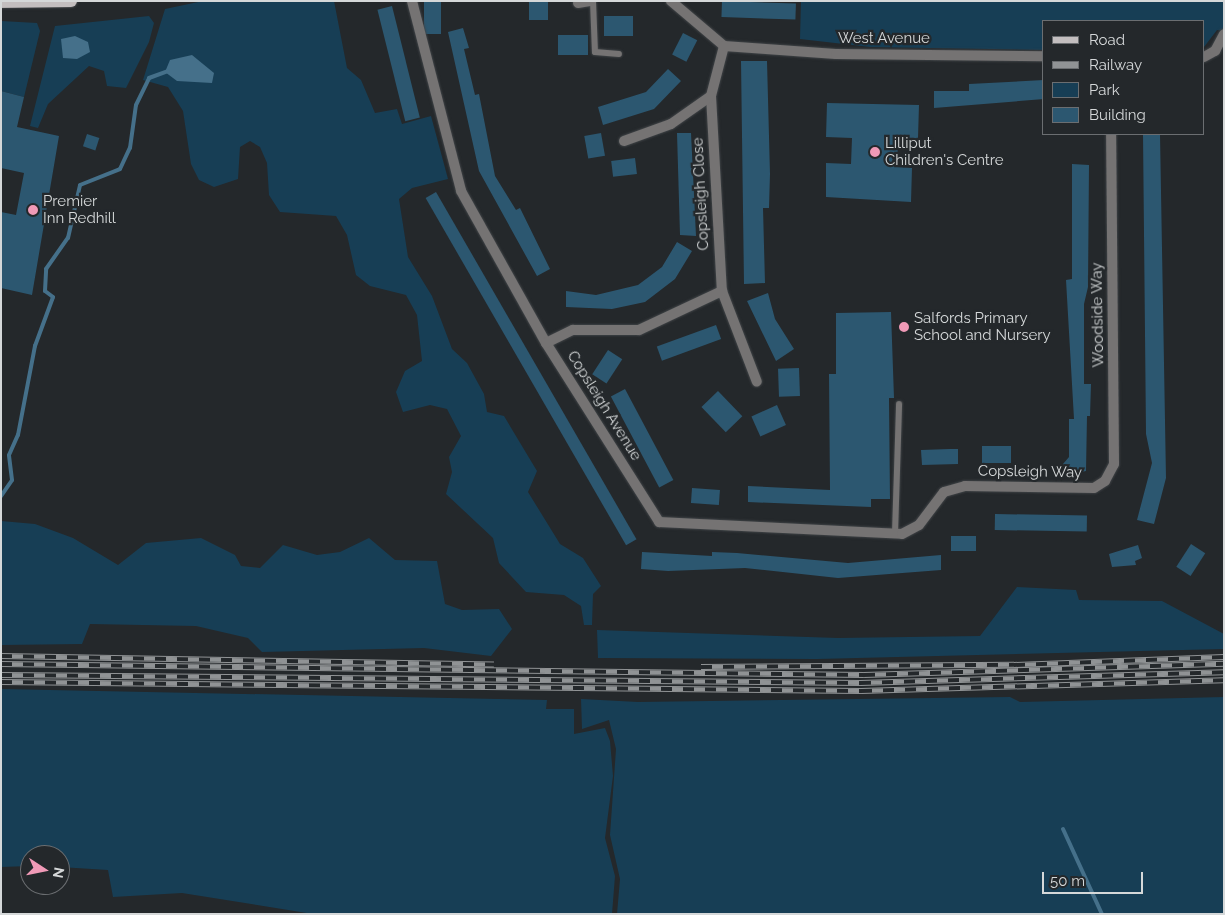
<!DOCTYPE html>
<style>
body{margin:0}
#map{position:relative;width:1225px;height:915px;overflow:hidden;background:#24282b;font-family:Raleway,sans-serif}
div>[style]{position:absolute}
.green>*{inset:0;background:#173e55}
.water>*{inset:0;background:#45708a}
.stream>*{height:4px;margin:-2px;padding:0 2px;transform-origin:2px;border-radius:2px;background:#45708a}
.building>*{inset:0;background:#2c5770;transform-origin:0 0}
.roads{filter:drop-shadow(0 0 1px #404447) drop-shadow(0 0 1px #404447)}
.lane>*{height:6px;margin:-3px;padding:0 3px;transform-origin:3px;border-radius:3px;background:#757373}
.street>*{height:10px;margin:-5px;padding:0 5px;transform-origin:5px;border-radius:5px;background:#757373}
.primary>*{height:12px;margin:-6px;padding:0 6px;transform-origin:6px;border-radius:6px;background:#c3bebf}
.rail>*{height:5.5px;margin-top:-2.75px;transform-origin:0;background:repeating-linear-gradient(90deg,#24282b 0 11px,#909395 0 22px);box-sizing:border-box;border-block:1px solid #909395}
.dots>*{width:14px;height:14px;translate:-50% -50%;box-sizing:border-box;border:2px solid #24282b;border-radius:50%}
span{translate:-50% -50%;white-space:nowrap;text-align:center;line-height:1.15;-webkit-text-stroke:4.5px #24282b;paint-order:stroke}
.street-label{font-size:15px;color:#d5d8d9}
.poi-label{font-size:15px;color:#d5d8d9}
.left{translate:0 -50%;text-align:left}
.frame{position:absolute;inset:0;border:2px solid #d5d8d9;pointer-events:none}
.legend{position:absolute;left:1042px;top:20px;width:162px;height:115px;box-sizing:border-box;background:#24282b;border:1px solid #6b6e71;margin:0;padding:6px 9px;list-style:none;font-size:15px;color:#d5d8d9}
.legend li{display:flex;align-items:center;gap:10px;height:25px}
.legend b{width:25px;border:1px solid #6b6e71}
.north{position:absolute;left:20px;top:845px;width:50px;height:50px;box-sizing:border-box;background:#24282b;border:1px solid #6b6e71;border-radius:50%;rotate:101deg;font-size:14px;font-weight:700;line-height:20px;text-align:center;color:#d5d8d9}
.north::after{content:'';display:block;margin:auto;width:18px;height:22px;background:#f09ab7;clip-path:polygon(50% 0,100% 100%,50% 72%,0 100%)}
.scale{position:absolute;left:1042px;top:872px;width:101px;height:22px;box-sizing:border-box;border:2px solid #d5d8d9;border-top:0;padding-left:6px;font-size:15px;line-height:18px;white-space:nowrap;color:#d5d8d9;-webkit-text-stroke:4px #24282b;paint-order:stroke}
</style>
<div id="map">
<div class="green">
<i style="clip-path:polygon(203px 1px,334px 1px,347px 68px,361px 80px,375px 113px,397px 109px,402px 124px,431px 116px,448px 179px,412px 188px,399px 199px,408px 257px,432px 296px,452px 349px,467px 363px,484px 394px,487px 412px,504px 416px,537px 471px,528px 492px,560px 544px,583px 558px,601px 586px,593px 594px,592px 625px,584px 625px,581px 606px,564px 595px,526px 592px,499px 563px,493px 538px,446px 494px,452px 472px,449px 457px,461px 436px,447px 409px,430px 405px,403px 412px,396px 392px,405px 371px,422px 361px,417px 315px,406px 295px,370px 286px,356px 275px,347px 235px,336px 216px,280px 212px,269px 195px,267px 163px,260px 147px,250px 141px,240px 147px,238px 179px,214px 187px,199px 180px,191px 164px,183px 111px,168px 87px,143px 80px,165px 9px)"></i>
<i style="clip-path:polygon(801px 1px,1224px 1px,1224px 31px,1217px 30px,1204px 47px,1204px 21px,1044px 21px,1044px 50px,870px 47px,800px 39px)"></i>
<i style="clip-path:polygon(149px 16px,154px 23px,149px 42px,126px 88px,107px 86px,104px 71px,89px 66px,48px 104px,38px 128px,30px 126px,55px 26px)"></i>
<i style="clip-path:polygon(1px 21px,37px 23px,40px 31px,24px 97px,1px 91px)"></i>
<i style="clip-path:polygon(1px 521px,35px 524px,73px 538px,118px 565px,146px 543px,201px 538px,235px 555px,241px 566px,260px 568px,283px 545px,317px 555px,340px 552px,369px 538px,395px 560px,437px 561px,445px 604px,462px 610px,499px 609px,512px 629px,491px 656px,424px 648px,262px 652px,248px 638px,196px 626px,90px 624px,82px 644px,1px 645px)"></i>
<i style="clip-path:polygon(1017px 587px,1076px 590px,1079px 600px,1162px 601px,1224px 634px,1224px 649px,817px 659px,598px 658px,597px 630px,838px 638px,980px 636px)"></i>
<i style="clip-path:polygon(1px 689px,547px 700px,546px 709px,574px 709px,574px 734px,605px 728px,610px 741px,613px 776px,605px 838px,615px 876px,612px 914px,313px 914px,182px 893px,113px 897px,108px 870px,60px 867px,60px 855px,30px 855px,30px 866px,1px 867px)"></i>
<i style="clip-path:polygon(1010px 697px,1020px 702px,1224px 697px,1224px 914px,617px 914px,620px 879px,610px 835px,616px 749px,609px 720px,582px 729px,581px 699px,638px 702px)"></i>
</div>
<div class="water">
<i style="clip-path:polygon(75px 36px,88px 42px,90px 52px,77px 59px,63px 58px,61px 39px)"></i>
<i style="clip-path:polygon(192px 55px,214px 73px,212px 83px,177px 81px,165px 72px,170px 60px)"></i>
</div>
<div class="stream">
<i style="left:1px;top:496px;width:19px;rotate:-55deg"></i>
<i style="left:12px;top:480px;width:25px;rotate:-97deg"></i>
<i style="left:9px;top:455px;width:22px;rotate:-66deg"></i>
<i style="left:18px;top:435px;width:91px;rotate:-79.2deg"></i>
<i style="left:35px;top:346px;width:52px;rotate:-69.8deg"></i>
<i style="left:53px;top:297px;width:10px;rotate:-143deg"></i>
<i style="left:45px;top:291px;width:22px;rotate:-87deg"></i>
<i style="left:46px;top:269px;width:38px;rotate:-55deg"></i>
<i style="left:68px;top:238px;width:54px;rotate:-77.2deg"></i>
<i style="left:80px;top:185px;width:43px;rotate:-21.8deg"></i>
<i style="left:120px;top:169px;width:23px;rotate:-65deg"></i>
<i style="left:130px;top:148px;width:43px;rotate:-82.1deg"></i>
<i style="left:136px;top:105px;width:30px;rotate:-64deg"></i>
<i style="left:149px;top:78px;width:20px;rotate:-20deg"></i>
<i style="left:1063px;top:829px;width:94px;rotate:65.4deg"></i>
</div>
<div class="building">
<i style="left:424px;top:1px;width:17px;height:33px"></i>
<i style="left:529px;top:1px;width:19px;height:19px"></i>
<i style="left:722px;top:1px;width:74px;height:16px;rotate:2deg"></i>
<i style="left:392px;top:6px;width:115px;height:15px;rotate:76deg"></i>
<i style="left:633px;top:16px;width:20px;height:29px;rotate:90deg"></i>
<i style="clip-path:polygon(463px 28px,469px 48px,464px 49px,475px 95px,479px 94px,495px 176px,516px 210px,520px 208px,550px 269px,537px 276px,479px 171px,448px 32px)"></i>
<i style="left:683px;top:33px;width:16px;height:24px;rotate:27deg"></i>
<i style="left:558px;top:35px;width:30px;height:20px"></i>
<i style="clip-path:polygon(741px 61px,767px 61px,770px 174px,769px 208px,763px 208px,765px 283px,744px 284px)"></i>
<i style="clip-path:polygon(668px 69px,681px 81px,654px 109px,603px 125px,598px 107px,646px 92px)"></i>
<i style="clip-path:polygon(1044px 80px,1044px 99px,934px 108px,934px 91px,969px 91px,969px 84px)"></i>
<i style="clip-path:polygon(1px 91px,24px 97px,17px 127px,59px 136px,32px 295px,1px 288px,1px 212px,16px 215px,24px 173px,1px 168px)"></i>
<i style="clip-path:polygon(827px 103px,919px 105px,918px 138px,898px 142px,897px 167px,912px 168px,911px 202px,826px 197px,826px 163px,851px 164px,852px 138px,826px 137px)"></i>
<i style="left:601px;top:133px;width:23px;height:17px;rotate:80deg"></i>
<i style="clip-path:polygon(677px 133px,691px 133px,696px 236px,680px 235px)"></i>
<i style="left:87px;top:134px;width:13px;height:13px;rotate:18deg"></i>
<i style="clip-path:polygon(1143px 134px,1160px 134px,1166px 478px,1154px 524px,1137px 520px,1152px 463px,1146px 434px)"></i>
<i style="left:635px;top:158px;width:16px;height:24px;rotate:83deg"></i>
<i style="clip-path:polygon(1072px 164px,1089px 165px,1088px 287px,1084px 304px,1084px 384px,1091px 384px,1090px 416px,1087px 416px,1086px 471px,1063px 476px,1063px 464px,1069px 457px,1069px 419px,1074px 419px,1066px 280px,1072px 279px)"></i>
<i style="left:436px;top:192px;width:401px;height:12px;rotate:60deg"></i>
<i style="clip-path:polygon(677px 242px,692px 251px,675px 279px,645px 302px,612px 309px,566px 307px,566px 291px,596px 295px,638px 285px,662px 267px)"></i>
<i style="clip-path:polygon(768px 293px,775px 319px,794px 349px,776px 361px,747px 301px)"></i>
<i style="clip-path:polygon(891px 312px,894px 398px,889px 398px,890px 499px,871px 499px,871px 507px,748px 502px,748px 486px,830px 490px,829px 374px,836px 374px,836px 313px)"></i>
<i style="left:716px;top:325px;width:15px;height:63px;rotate:70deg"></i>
<i style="left:608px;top:350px;width:17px;height:29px;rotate:33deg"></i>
<i style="left:799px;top:368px;width:28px;height:21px;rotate:88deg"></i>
<i style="left:625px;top:389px;width:103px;height:16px;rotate:62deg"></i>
<i style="left:718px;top:391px;width:35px;height:23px;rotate:46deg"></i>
<i style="left:777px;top:405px;width:22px;height:28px;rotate:66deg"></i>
<i style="left:982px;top:446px;width:29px;height:17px"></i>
<i style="clip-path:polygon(950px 449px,958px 449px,958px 464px,922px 465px,921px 450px)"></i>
<i style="left:692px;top:488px;width:28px;height:15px;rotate:4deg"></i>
<i style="left:995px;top:514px;width:92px;height:16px;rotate:1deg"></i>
<i style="left:951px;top:536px;width:25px;height:15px"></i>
<i style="left:1191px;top:544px;width:17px;height:27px;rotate:33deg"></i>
<i style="clip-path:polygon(1138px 545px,1142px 558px,1135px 561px,1136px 565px,1112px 567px,1109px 554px)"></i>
<i style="clip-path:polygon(642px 552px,712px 556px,712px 552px,737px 553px,848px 563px,941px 555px,941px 570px,838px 578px,745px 568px,668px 571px,641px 569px)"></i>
</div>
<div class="roads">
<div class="lane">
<i style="left:593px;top:1px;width:51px;rotate:87.8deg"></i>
<i style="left:595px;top:52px;width:24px;rotate:5deg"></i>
<i style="left:895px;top:534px;width:130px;rotate:-88.2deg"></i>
</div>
<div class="street">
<i style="left:412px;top:1px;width:196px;rotate:75.5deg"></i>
<i style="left:461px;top:191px;width:174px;rotate:60.8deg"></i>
<i style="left:546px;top:343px;width:212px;rotate:57.7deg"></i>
<i style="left:659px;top:522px;width:243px;rotate:2.8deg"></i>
<i style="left:902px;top:534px;width:19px;rotate:-28deg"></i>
<i style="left:919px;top:525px;width:41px;rotate:-52.9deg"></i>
<i style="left:944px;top:492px;width:22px;rotate:-16deg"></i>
<i style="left:965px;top:486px;width:129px;rotate:0.9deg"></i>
<i style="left:1094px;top:488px;width:13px;rotate:-32deg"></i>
<i style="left:1105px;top:481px;width:19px;rotate:-62deg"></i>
<i style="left:1114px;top:464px;width:330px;rotate:-90.5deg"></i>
<i style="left:671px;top:1px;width:70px;rotate:40.3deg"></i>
<i style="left:578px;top:3px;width:12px;rotate:-9deg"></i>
<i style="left:724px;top:46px;width:52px;rotate:104.6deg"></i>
<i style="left:711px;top:96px;width:195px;rotate:86.8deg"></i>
<i style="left:722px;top:291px;width:97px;rotate:69deg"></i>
<i style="left:724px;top:46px;width:112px;rotate:4.1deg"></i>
<i style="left:836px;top:54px;width:208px;rotate:0.6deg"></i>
<i style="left:1204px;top:57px;width:13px;rotate:-29deg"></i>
<i style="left:1215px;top:51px;width:19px;rotate:-62deg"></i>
<i style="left:624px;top:141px;width:50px;rotate:-19.9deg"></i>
<i style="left:671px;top:124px;width:49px;rotate:-35deg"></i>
<i style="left:546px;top:343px;width:30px;rotate:-26deg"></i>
<i style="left:573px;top:330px;width:66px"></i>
<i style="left:639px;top:330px;width:92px;rotate:-25.2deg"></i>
</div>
<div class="primary">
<i style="left:1px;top:2px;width:70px;rotate:-0.8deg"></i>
</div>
</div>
<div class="rail">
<i style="left:1px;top:656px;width:493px;rotate:1deg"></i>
<i style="left:1px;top:664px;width:863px;rotate:0.73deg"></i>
<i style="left:864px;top:675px;width:360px;rotate:-1.8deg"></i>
<i style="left:701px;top:667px;width:313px;rotate:-0.4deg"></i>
<i style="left:1014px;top:665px;width:210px;rotate:-2.2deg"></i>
<i style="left:1px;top:675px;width:859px;rotate:0.53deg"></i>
<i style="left:860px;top:683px;width:364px;rotate:-1.7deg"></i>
<i style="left:1px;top:682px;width:860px;rotate:0.6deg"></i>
<i style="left:861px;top:691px;width:363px;rotate:-1.7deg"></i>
</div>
<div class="dots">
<i style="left:875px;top:152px;background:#f09ab7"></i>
<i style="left:33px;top:210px;background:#f09ab7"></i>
<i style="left:904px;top:327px;background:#f09ab7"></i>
</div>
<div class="street-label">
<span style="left:884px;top:39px">West Avenue</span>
<span style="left:701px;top:194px;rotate:-93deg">Copsleigh Close</span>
<span style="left:1098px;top:315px;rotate:-91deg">Woodside Way</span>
<span style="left:604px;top:406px;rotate:58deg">Copsleigh Avenue</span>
<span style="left:1030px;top:472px;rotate:1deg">Copsleigh Way</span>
</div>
<div class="poi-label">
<span class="left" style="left:885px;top:152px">Lilliput<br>Children's Centre</span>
<span class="left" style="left:43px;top:210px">Premier<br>Inn Redhill</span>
<span class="left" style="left:914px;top:327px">Salfords Primary<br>School and Nursery</span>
</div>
<div class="frame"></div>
<ul class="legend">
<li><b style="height:6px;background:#c3bebf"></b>Road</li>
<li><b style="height:6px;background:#909395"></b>Railway</li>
<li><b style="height:14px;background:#173e55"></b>Park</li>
<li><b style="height:14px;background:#2c5770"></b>Building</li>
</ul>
<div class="north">N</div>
<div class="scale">50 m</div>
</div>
